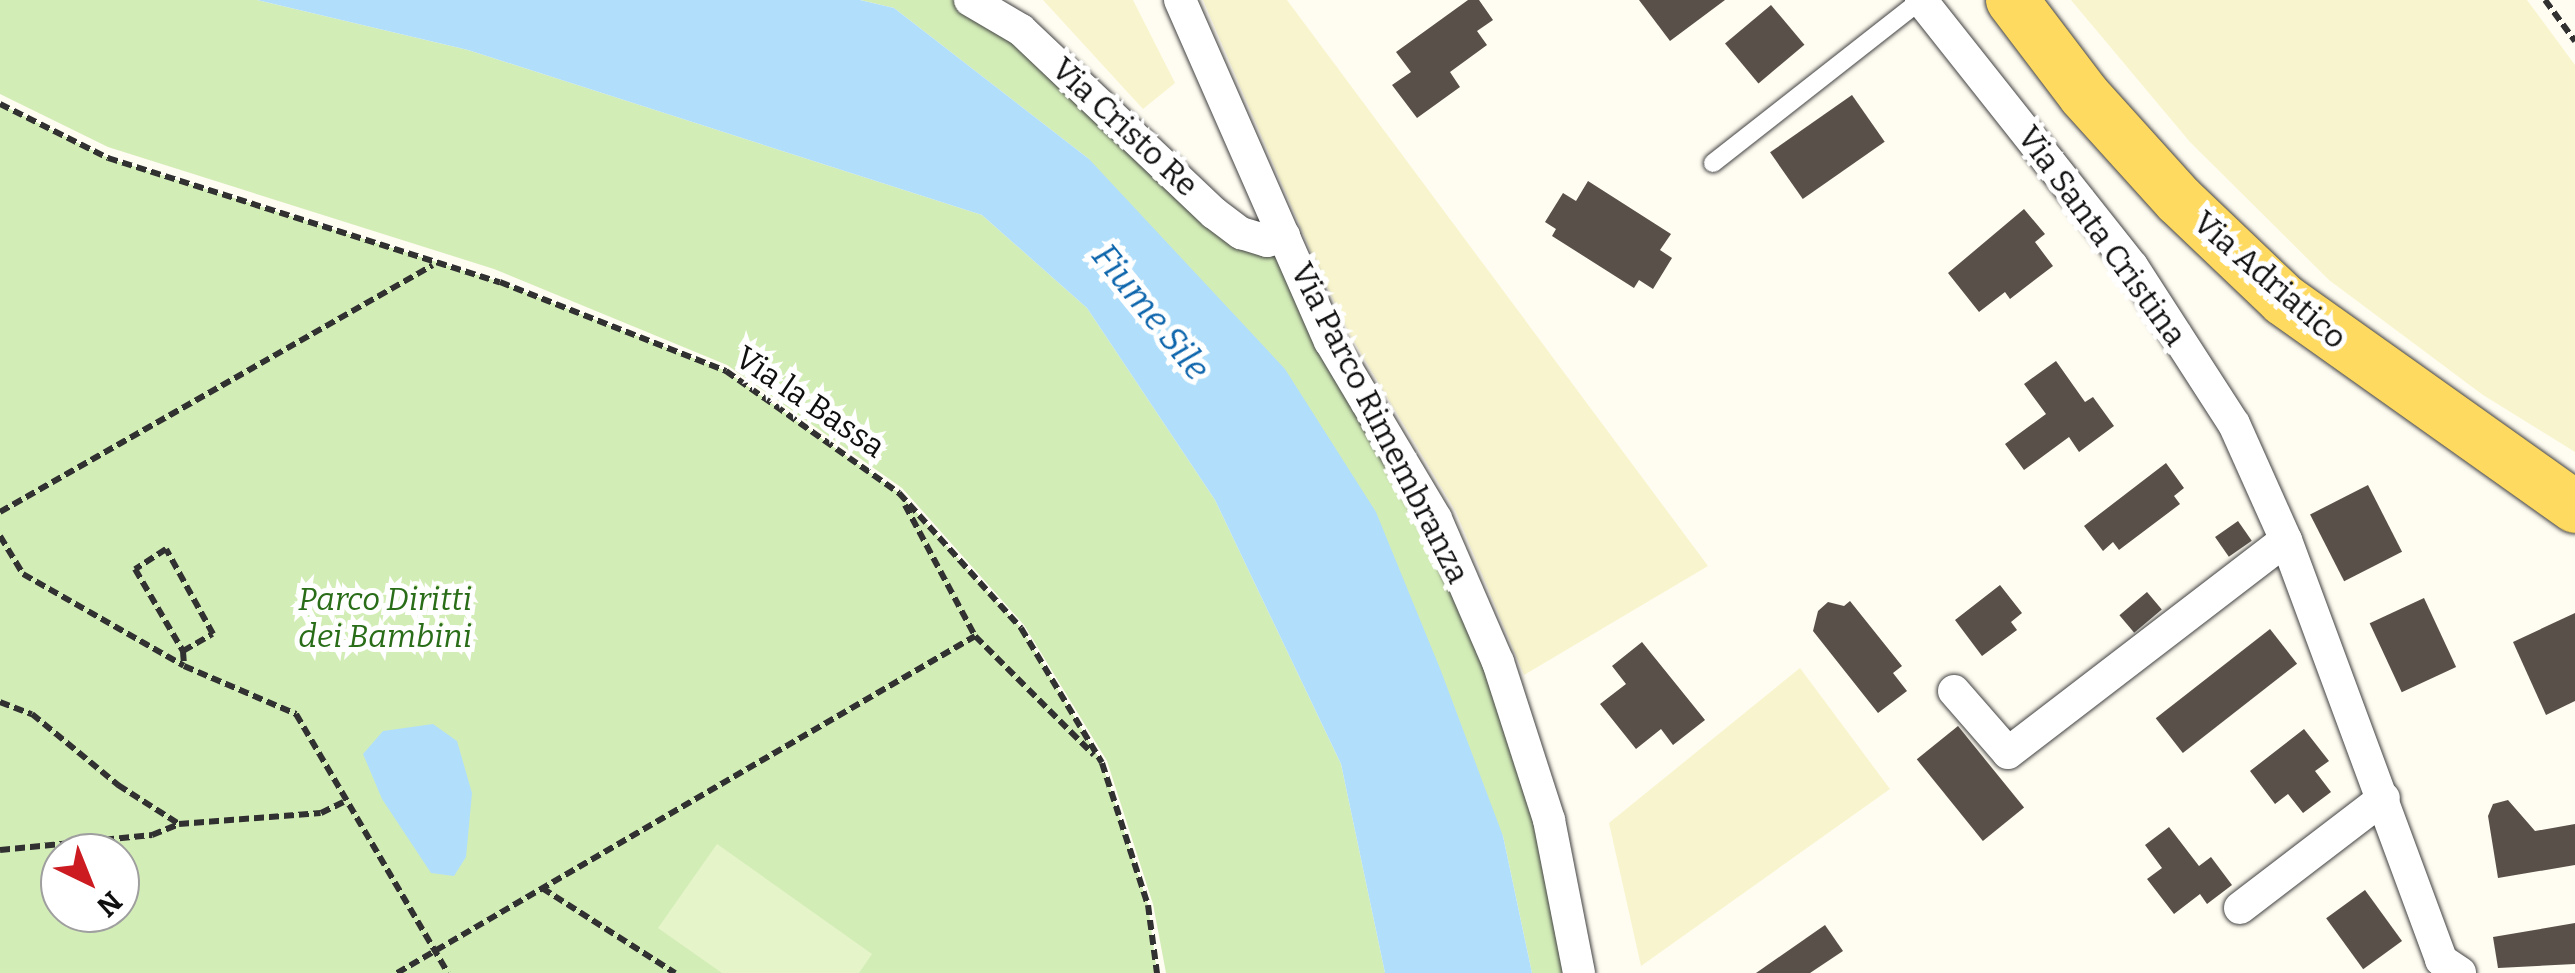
<!DOCTYPE html>
<style>
body{margin:0}
#map{position:relative;width:2575px;height:973px;overflow:hidden;background:#fffcf1;font-family:Bitter,serif}
div>[style]{position:absolute}
.farmland>*{inset:0;background:#f8f5ce}
.green>*{inset:0;background:#d3edb7}
.pitch>*{inset:0;background:#e5f4c9}
.water>*{inset:0;background:#b1dffb}
.building>*{inset:0;background:#59504a;transform-origin:0 0}
.path>*{height:6px;margin-top:-3px;transform-origin:0;background:repeating-linear-gradient(90deg,#313131 0 10px,transparent 0 15px)}
.roads{filter:drop-shadow(0 0 2px #424242) drop-shadow(0 0 2px #424242)}
.service>*{height:18px;margin:-9px;padding:0 9px;transform-origin:9px;border-radius:9px;background:#fff}
.minor>*{height:32px;margin:-16px;padding:0 16px;transform-origin:16px;border-radius:16px;background:#fff}
.primary>*{height:52px;margin:-26px;padding:0 26px;transform-origin:26px;border-radius:26px;background:#ffda61}
span{translate:-50% -50%;white-space:nowrap;text-align:center;line-height:1.15;-webkit-text-stroke:10px #fff;paint-order:stroke}
.street-label{font-size:32px;color:#0f0f0f}
.park-label{font-size:32px;color:#2a6d19;font-style:italic}
.water-label{font-size:35px;color:#0d65ac;font-style:italic}
.north{position:absolute;left:40px;top:833px;width:100px;height:100px;box-sizing:border-box;background:#fff;border:2px solid #9f9f9f;border-radius:50%;rotate:137deg;font-size:28px;font-weight:700;line-height:40px;text-align:center;color:#0f0f0f}
.north::after{content:'';display:block;margin:auto;width:35px;height:45px;background:#cc1b21;clip-path:polygon(50% 0,100% 100%,50% 72%,0 100%)}
</style>
<div id="map">
<div class="farmland">
<i style="clip-path:polygon(1043px 0,1133px 0,1175px 83px,1143px 109px)"></i>
<i style="clip-path:polygon(1203px 0,1287px 0,1708px 566px,1524px 675px,1456px 512px,1350px 335px,1315px 261px)"></i>
<i style="clip-path:polygon(2071px 0,2527px 0,2575px 65px,2575px 452px,2483px 395px,2329px 280px,2190px 142px)"></i>
<i style="clip-path:polygon(1800px 668px,1890px 789px,1641px 966px,1609px 823px)"></i>
</div>
<div class="green">
<i style="clip-path:polygon(0 0,257px 0,468px 50px,982px 215px,1087px 308px,1215px 500px,1341px 764px,1385px 973px,1166px 973px,1153px 904px,1107px 761px,1024px 625px,902px 488px,727px 365px,494px 269px,108px 147px,0 94px)"></i>
<i style="clip-path:polygon(860px 0,970px 0,1267px 241px,1498px 662px,1579px 973px,1532px 973px,1503px 836px,1089px 159px,894px 8px)"></i>
<i style="clip-path:polygon(evenodd,0 104px,108px 158px,500px 282px,726px 371px,899px 493px,1021px 628px,1102px 763px,1148px 905px,1157px 973px,0 973px,0 104px,60px 853px,120px 853px,120px 913px,60px 913px,60px 853px)"></i>
</div>
<div class="pitch">
<i style="clip-path:polygon(717px 844px,872px 954px,859px 973px,722px 973px,658px 928px)"></i>
</div>
<div class="water">
<i style="clip-path:polygon(257px 0,860px 0,894px 8px,1089px 159px,1285px 369px,1376px 512px,1441px 671px,1503px 836px,1532px 973px,1385px 973px,1341px 764px,1215px 500px,1087px 308px,982px 215px,468px 50px)"></i>
<i style="clip-path:polygon(433px 724px,457px 741px,472px 793px,466px 857px,454px 876px,431px 873px,382px 799px,363px 754px,383px 731px)"></i>
</div>
<div class="building">
<i style="clip-path:polygon(1468px 0,1479px 0,1493px 20px,1477px 31px,1487px 45px,1450px 72px,1460px 87px,1417px 118px,1392px 85px,1411px 72px,1396px 52px)"></i>
<i style="clip-path:polygon(1639px 0,1725px 0,1670px 41px)"></i>
<i style="left:1771px;top:5px;width:52px;height:60px;rotate:50deg"></i>
<i style="left:1852px;top:95px;width:57px;height:100px;rotate:55deg"></i>
<i style="clip-path:polygon(1588px 181px,1671px 234px,1660px 250px,1672px 258px,1653px 289px,1639px 280px,1634px 288px,1552px 236px,1556px 229px,1545px 222px,1563px 193px,1576px 201px)"></i>
<i style="clip-path:polygon(2024px 209px,2045px 234px,2035px 242px,2053px 266px,2010px 299px,2005px 292px,1979px 312px,1948px 273px)"></i>
<i style="clip-path:polygon(2056px 361px,2085px 402px,2093px 397px,2114px 426px,2079px 452px,2069px 437px,2024px 470px,2005px 444px,2046px 414px,2024px 384px)"></i>
<i style="clip-path:polygon(2166px 463px,2184px 488px,2174px 496px,2180px 504px,2119px 550px,2113px 542px,2103px 551px,2084px 526px)"></i>
<i style="left:2368px;top:485px;width:75px;height:65px;rotate:63deg"></i>
<i style="left:2238px;top:521px;width:24px;height:28px;rotate:55deg"></i>
<i style="clip-path:polygon(2000px 585px,2022px 613px,2011px 622px,2017px 630px,1982px 656px,1955px 620px)"></i>
<i style="left:2147px;top:592px;width:23px;height:36px;rotate:50deg"></i>
<i style="left:2424px;top:598px;width:76px;height:60px;rotate:65deg"></i>
<i style="clip-path:polygon(1850px 601px,1902px 666px,1893px 673px,1907px 691px,1878px 713px,1813px 631px,1818px 611px,1828px 602px,1844px 606px)"></i>
<i style="clip-path:polygon(2575px 613px,2575px 701px,2546px 715px,2513px 642px)"></i>
<i style="left:2270px;top:629px;width:44px;height:145px;rotate:52deg"></i>
<i style="clip-path:polygon(1642px 642px,1705px 720px,1673px 745px,1661px 729px,1636px 749px,1600px 704px,1626px 684px,1612px 666px)"></i>
<i style="left:1958px;top:726px;width:105px;height:53px;rotate:51deg"></i>
<i style="clip-path:polygon(2304px 729px,2329px 761px,2315px 771px,2331px 792px,2303px 813px,2288px 794px,2275px 804px,2250px 771px)"></i>
<i style="clip-path:polygon(2508px 800px,2535px 831px,2575px 824px,2575px 865px,2498px 878px,2488px 816px,2493px 804px)"></i>
<i style="clip-path:polygon(2169px 827px,2199px 866px,2211px 857px,2232px 885px,2207px 904px,2200px 894px,2174px 914px,2147px 879px,2162px 868px,2145px 845px)"></i>
<i style="left:2365px;top:890px;width:63px;height:48px;rotate:54deg"></i>
<i style="clip-path:polygon(2575px 923px,2575px 964px,2498px 968px,2493px 937px)"></i>
<i style="clip-path:polygon(1825px 925px,1843px 951px,1810px 973px,1756px 973px)"></i>
</div>
<div class="path">
<i style="left:2545px;top:0;width:51px;rotate:53.8deg"></i>
<i style="left:0;top:104px;width:121px;rotate:26.6deg"></i>
<i style="left:108px;top:158px;width:411px;rotate:17.6deg"></i>
<i style="left:500px;top:282px;width:243px;rotate:21.5deg"></i>
<i style="left:726px;top:371px;width:212px;rotate:35.2deg"></i>
<i style="left:899px;top:493px;width:182px;rotate:47.9deg"></i>
<i style="left:1021px;top:628px;width:157px;rotate:59deg"></i>
<i style="left:1102px;top:763px;width:149px;rotate:72.1deg"></i>
<i style="left:1148px;top:905px;width:69px;rotate:82.5deg"></i>
<i style="left:905px;top:505px;width:149px;rotate:61.9deg"></i>
<i style="left:0;top:512px;width:498px;rotate:-29.7deg"></i>
<i style="left:0;top:536px;width:44px;rotate:58.8deg"></i>
<i style="left:23px;top:574px;width:185px;rotate:29.7deg"></i>
<i style="left:184px;top:666px;width:122px;rotate:23.2deg"></i>
<i style="left:296px;top:714px;width:300px;rotate:59.6deg"></i>
<i style="left:183px;top:651px;width:34px;rotate:-30deg"></i>
<i style="left:213px;top:634px;width:97px;rotate:-118.9deg"></i>
<i style="left:166px;top:549px;width:37px;rotate:147deg"></i>
<i style="left:135px;top:569px;width:95px;rotate:59.7deg"></i>
<i style="left:183px;top:651px;width:14px;rotate:86deg"></i>
<i style="left:0;top:702px;width:34px;rotate:21deg"></i>
<i style="left:32px;top:714px;width:112px;rotate:39.5deg"></i>
<i style="left:118px;top:785px;width:72px;rotate:32.6deg"></i>
<i style="left:0;top:850px;width:153px;rotate:-5.6deg"></i>
<i style="left:152px;top:835px;width:29px;rotate:-22deg"></i>
<i style="left:179px;top:824px;width:142px;rotate:-4.4deg"></i>
<i style="left:321px;top:813px;width:25px;rotate:-26deg"></i>
<i style="left:542px;top:888px;width:158px;rotate:32.6deg"></i>
<i style="left:397px;top:973px;width:669px;rotate:-30.24deg"></i>
<i style="left:975px;top:636px;width:168px;rotate:45deg"></i>
</div>
<div class="roads">
<div class="service">
<i style="left:1713px;top:163px;width:264px;rotate:-38.1deg"></i>
</div>
<div class="minor">
<i style="left:970px;top:0;width:59px;rotate:30.5deg"></i>
<i style="left:1021px;top:30px;width:266px;rotate:43.5deg"></i>
<i style="left:1214px;top:213px;width:34px;rotate:37deg"></i>
<i style="left:1241px;top:233px;width:27px;rotate:17deg"></i>
<i style="left:1267px;top:241px;width:18px;rotate:-16deg"></i>
<i style="left:1180px;top:0;width:373px;rotate:66.3deg"></i>
<i style="left:1330px;top:341px;width:207px;rotate:59.2deg"></i>
<i style="left:1436px;top:519px;width:156px;rotate:66.6deg"></i>
<i style="left:1498px;top:662px;width:166px;rotate:72.1deg"></i>
<i style="left:1549px;top:820px;width:156px;rotate:78.9deg"></i>
<i style="left:1921px;top:0;width:340px;rotate:51.6deg"></i>
<i style="left:2132px;top:266px;width:188px;rotate:57.2deg"></i>
<i style="left:2234px;top:424px;width:127px;rotate:65.9deg"></i>
<i style="left:2286px;top:540px;width:448px;rotate:69.7deg"></i>
<i style="left:2441px;top:960px;width:23px;rotate:34deg"></i>
<i style="left:1954px;top:691px;width:82px;rotate:48.9deg"></i>
<i style="left:2008px;top:753px;width:350px;rotate:-37.5deg"></i>
<i style="left:2240px;top:908px;width:181px;rotate:-37.4deg"></i>
</div>
<div class="primary">
<i style="left:2012px;top:0;width:119px;rotate:52.8deg"></i>
<i style="left:2084px;top:95px;width:142px;rotate:47.9deg"></i>
<i style="left:2179px;top:200px;width:145px;rotate:43.6deg"></i>
<i style="left:2284px;top:300px;width:357px;rotate:35.4deg"></i>
</div>
</div>
<div class="street-label">
<span style="left:1125px;top:127px;rotate:43deg">Via Cristo Re</span>
<span style="left:2102px;top:236px;rotate:54deg">Via Santa Cristina</span>
<span style="left:2270px;top:280px;rotate:41deg">Via Adriatico</span>
<span style="left:810px;top:402px;rotate:34deg">Via la Bassa</span>
<span style="left:1380px;top:423px;rotate:63deg">Via Parco Rimembranza</span>
</div>
<div class="park-label">
<span style="left:385px;top:618px">Parco Diritti<br>dei Bambini</span>
</div>
<div class="water-label">
<span style="left:1151px;top:312px;rotate:51deg">Fiume Sile</span>
</div>
<div class="north">N</div>
</div>
